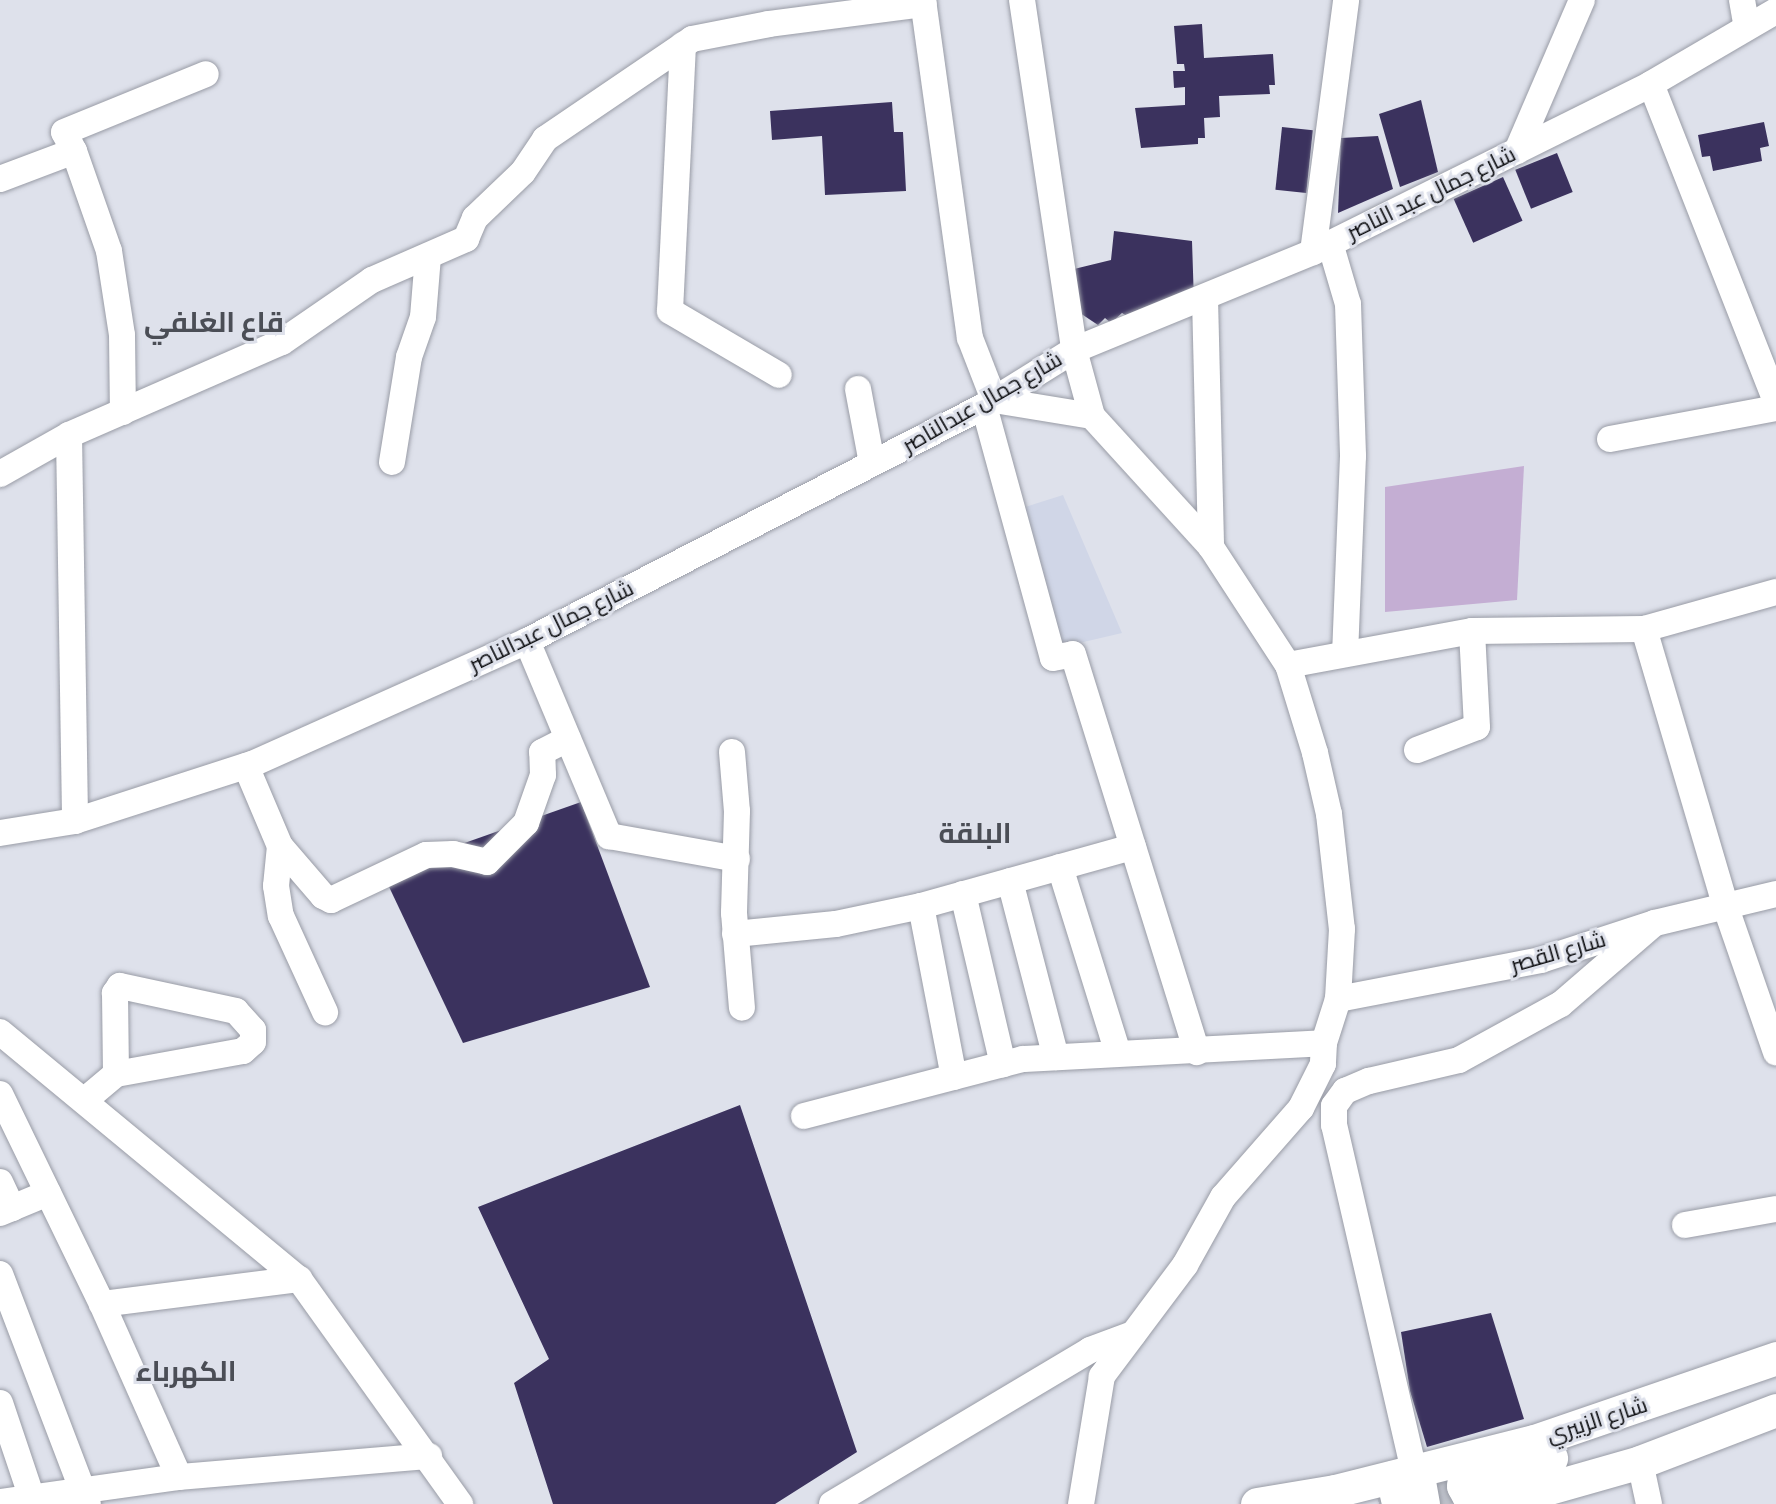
<!DOCTYPE html>
<meta charset="utf-8">
<style>
body{margin:0}
#map{position:relative;width:1776px;height:1504px;overflow:hidden;background:#dee1eb;font-family:"PT Sans Narrow",Cairo,sans-serif}
div>[style]{position:absolute}
.built>*{inset:0;background:#d0d6e7}
.green>*{inset:0;background:#c4aed3}
.building>*{inset:0;background:#3b325e;transform-origin:0 0}
.major-tunnel>*{height:33px;margin-top:-16.5px;transform-origin:0;background:repeating-linear-gradient(90deg,#bec1ca 0 33px,transparent 0 49px)}
.roads{filter:drop-shadow(0 0 2px #999ca6) drop-shadow(0 0 2px #999ca6)}
.minor>*{height:26px;margin:-13px;padding:0 13px;transform-origin:13px;border-radius:13px;background:#fff}
.major>*{height:33px;margin:-16.5px;padding:0 16.5px;transform-origin:16.5px;border-radius:16.5px;background:#fff}
span{translate:-50% -50%;white-space:nowrap;text-align:center;line-height:1.15;-webkit-text-stroke:6px #dee1eb;paint-order:stroke}
.street-label{font-size:22px;color:#0b0c0f}
.district-label{font-size:28px;color:#4b4e56;font-weight:700}
</style>
<div id="map">
<div class="built">
<i style="clip-path:polygon(1063px 495px,1122px 633px,1058px 648px,1022px 508px)"></i>
</div>
<div class="green">
<i style="clip-path:polygon(1524px 466px,1517px 600px,1385px 612px,1385px 487px)"></i>
</div>
<div class="building">
<i style="clip-path:polygon(1202px 24px,1204px 58px,1273px 54px,1275px 85px,1269px 85px,1270px 94px,1219px 96px,1220px 117px,1204px 118px,1205px 138px,1198px 138px,1198px 144px,1141px 148px,1135px 108px,1185px 105px,1185px 87px,1174px 88px,1173px 71px,1185px 71px,1184px 64px,1177px 64px,1174px 26px)"></i>
<i style="clip-path:polygon(1421px 100px,1438px 172px,1400px 187px,1379px 114px)"></i>
<i style="clip-path:polygon(892px 102px,894px 132px,903px 132px,906px 191px,825px 195px,822px 136px,772px 140px,770px 111px)"></i>
<i style="clip-path:polygon(1764px 122px,1769px 146px,1760px 148px,1762px 161px,1713px 171px,1710px 156px,1702px 157px,1698px 135px)"></i>
<i style="left:1282px;top:127px;width:31px;height:63px;rotate:6deg"></i>
<i style="clip-path:polygon(1378px 136px,1393px 189px,1338px 213px,1341px 138px)"></i>
<i style="left:1557px;top:153px;width:42px;height:45px;rotate:68deg"></i>
<i style="left:1503px;top:177px;width:48px;height:54px;rotate:66deg"></i>
<i style="clip-path:polygon(1114px 231px,1192px 241px,1194px 302px,1132px 319px,1122px 313px,1111px 323px,1105px 318px,1098px 325px,1080px 313px,1070px 270px,1111px 260px)"></i>
<i style="clip-path:polygon(581px 802px,650px 987px,463px 1043px,382px 872px)"></i>
<i style="clip-path:polygon(740px 1105px,857px 1452px,775px 1504px,553px 1504px,514px 1383px,549px 1359px,478px 1207px)"></i>
<i style="clip-path:polygon(1491px 1313px,1524px 1419px,1427px 1447px,1410px 1391px,1401px 1332px)"></i>
</div>
<div class="major-tunnel">
<i style="left:1379px;top:1504px;width:113px;rotate:-13.8deg"></i>
</div>
<div class="roads">
<div class="minor">
<i style="left:923px;top:0;width:341px;rotate:82.1deg"></i>
<i style="left:970px;top:338px;width:66px;rotate:68.8deg"></i>
<i style="left:1022px;top:0;width:354px;rotate:81.5deg"></i>
<i style="left:1074px;top:350px;width:68px;rotate:74.7deg"></i>
<i style="left:1092px;top:416px;width:177px;rotate:47.7deg"></i>
<i style="left:1211px;top:547px;width:141px;rotate:56.9deg"></i>
<i style="left:1288px;top:665px;width:92px;rotate:72.9deg"></i>
<i style="left:1315px;top:753px;width:63px;rotate:77.1deg"></i>
<i style="left:1329px;top:814px;width:116px;rotate:83.6deg"></i>
<i style="left:1342px;top:929px;width:70px;rotate:93.3deg"></i>
<i style="left:1338px;top:999px;width:46px;rotate:107.7deg"></i>
<i style="left:1324px;top:1043px;width:21px;rotate:93deg"></i>
<i style="left:1323px;top:1064px;width:49px;rotate:116.6deg"></i>
<i style="left:1301px;top:1108px;width:118px;rotate:131.2deg"></i>
<i style="left:1223px;top:1197px;width:78px;rotate:119.2deg"></i>
<i style="left:1185px;top:1265px;width:139px;rotate:126.8deg"></i>
<i style="left:1102px;top:1376px;width:130px;rotate:99.3deg"></i>
<i style="left:1742px;top:0;width:27px;rotate:80deg"></i>
<i style="left:683px;top:45px;width:266px;rotate:92.8deg"></i>
<i style="left:670px;top:311px;width:126px;rotate:30.4deg"></i>
<i style="left:1651px;top:84px;width:342px;rotate:68.5deg"></i>
<i style="left:74px;top:151px;width:106px;rotate:70.7deg"></i>
<i style="left:109px;top:251px;width:85px;rotate:81.2deg"></i>
<i style="left:122px;top:335px;width:77px;rotate:89.3deg"></i>
<i style="left:1517px;top:151px;width:164px;rotate:-66.7deg"></i>
<i style="left:0;top:179px;width:79px;rotate:-20.7deg"></i>
<i style="left:74px;top:151px;width:21px;rotate:-118deg"></i>
<i style="left:64px;top:132px;width:153px;rotate:-22.2deg"></i>
<i style="left:1330px;top:243px;width:64px;rotate:73.6deg"></i>
<i style="left:1348px;top:304px;width:152px;rotate:88.1deg"></i>
<i style="left:1353px;top:456px;width:198px;rotate:92.3deg"></i>
<i style="left:1313px;top:252px;width:254px;rotate:-82.5deg"></i>
<i style="left:1205px;top:298px;width:249px;rotate:88.6deg"></i>
<i style="left:858px;top:389px;width:75px;rotate:79.3deg"></i>
<i style="left:994px;top:400px;width:99px;rotate:9.3deg"></i>
<i style="left:984px;top:406px;width:261px;rotate:74.7deg"></i>
<i style="left:1053px;top:658px;width:20px;rotate:-11deg"></i>
<i style="left:1073px;top:654px;width:417px;rotate:72.7deg"></i>
<i style="left:69px;top:435px;width:386px;rotate:89.1deg"></i>
<i style="left:1610px;top:439px;width:169px;rotate:-10.6deg"></i>
<i style="left:392px;top:462px;width:106px;rotate:-80.8deg"></i>
<i style="left:409px;top:357px;width:42px;rotate:-70.7deg"></i>
<i style="left:423px;top:317px;width:61px;rotate:-85.3deg"></i>
<i style="left:0;top:474px;width:79px;rotate:-29.5deg"></i>
<i style="left:69px;top:435px;width:232px;rotate:-23.6deg"></i>
<i style="left:282px;top:342px;width:109px;rotate:-34.6deg"></i>
<i style="left:372px;top:280px;width:103px;rotate:-23.6deg"></i>
<i style="left:466px;top:239px;width:23px;rotate:-67deg"></i>
<i style="left:475px;top:218px;width:66px;rotate:-43.8deg"></i>
<i style="left:523px;top:172px;width:40px;rotate:-56deg"></i>
<i style="left:545px;top:139px;width:178px;rotate:-34.2deg"></i>
<i style="left:692px;top:39px;width:78px;rotate:-11deg"></i>
<i style="left:769px;top:24px;width:156px;rotate:-7.4deg"></i>
<i style="left:1644px;top:629px;width:288px;rotate:73.6deg"></i>
<i style="left:1725px;top:905px;width:156px;rotate:70.9deg"></i>
<i style="left:527px;top:641px;width:212px;rotate:67.2deg"></i>
<i style="left:609px;top:836px;width:130px;rotate:10.2deg"></i>
<i style="left:1288px;top:665px;width:187px;rotate:-10.5deg"></i>
<i style="left:1472px;top:631px;width:172px;rotate:-0.7deg"></i>
<i style="left:1644px;top:629px;width:137px;rotate:-15.7deg"></i>
<i style="left:1417px;top:750px;width:64px;rotate:-21deg"></i>
<i style="left:1477px;top:727px;width:96px;rotate:-93deg"></i>
<i style="left:732px;top:752px;width:59px;rotate:85.2deg"></i>
<i style="left:737px;top:811px;width:102px;rotate:91.7deg"></i>
<i style="left:734px;top:913px;width:95px;rotate:85.2deg"></i>
<i style="left:246px;top:766px;width:87px;rotate:67deg"></i>
<i style="left:280px;top:846px;width:66px;rotate:49.3deg"></i>
<i style="left:323px;top:896px;width:9px;rotate:27deg"></i>
<i style="left:331px;top:900px;width:105px;rotate:-25.3deg"></i>
<i style="left:426px;top:855px;width:27px;rotate:-2deg"></i>
<i style="left:453px;top:854px;width:35px;rotate:13deg"></i>
<i style="left:487px;top:862px;width:55px;rotate:-45deg"></i>
<i style="left:526px;top:823px;width:51px;rotate:-70.5deg"></i>
<i style="left:543px;top:775px;width:23px;rotate:-92deg"></i>
<i style="left:542px;top:752px;width:29px;rotate:-27deg"></i>
<i style="left:0;top:833px;width:76px;rotate:-9.1deg"></i>
<i style="left:75px;top:821px;width:186px;rotate:-17.9deg"></i>
<i style="left:252px;top:764px;width:301px;rotate:-24.1deg"></i>
<i style="left:527px;top:641px;width:514px;rotate:-27.21deg"></i>
<i style="left:984px;top:406px;width:106px;rotate:-31.9deg"></i>
<i style="left:1074px;top:350px;width:258px;rotate:-22.3deg"></i>
<i style="left:1313px;top:252px;width:377px;rotate:-26.4deg"></i>
<i style="left:1651px;top:84px;width:145px;rotate:-30.3deg"></i>
<i style="left:280px;top:846px;width:40px;rotate:95.7deg"></i>
<i style="left:276px;top:886px;width:30px;rotate:81deg"></i>
<i style="left:281px;top:916px;width:106px;rotate:65.4deg"></i>
<i style="left:1060px;top:867px;width:195px;rotate:72.7deg"></i>
<i style="left:1010px;top:881px;width:182px;rotate:75.4deg"></i>
<i style="left:963px;top:894px;width:175px;rotate:76.8deg"></i>
<i style="left:921px;top:906px;width:174px;rotate:79.1deg"></i>
<i style="left:735px;top:934px;width:101px;rotate:-5.7deg"></i>
<i style="left:836px;top:924px;width:87px;rotate:-12deg"></i>
<i style="left:921px;top:906px;width:220px;rotate:-15.6deg"></i>
<i style="left:1338px;top:999px;width:207px;rotate:-10.9deg"></i>
<i style="left:1541px;top:960px;width:120px;rotate:-18deg"></i>
<i style="left:1655px;top:923px;width:124px;rotate:-13.5deg"></i>
<i style="left:0;top:1032px;width:388px;rotate:39.6deg"></i>
<i style="left:299px;top:1279px;width:277px;rotate:54.4deg"></i>
<i style="left:0;top:1094px;width:233px;rotate:64.1deg"></i>
<i style="left:102px;top:1304px;width:189px;rotate:66deg"></i>
<i style="left:85px;top:1100px;width:40px;rotate:-40deg"></i>
<i style="left:116px;top:1074px;width:129px;rotate:-10.3deg"></i>
<i style="left:243px;top:1051px;width:13px;rotate:-42deg"></i>
<i style="left:253px;top:1042px;width:12px;rotate:-90deg"></i>
<i style="left:253px;top:1030px;width:25px;rotate:-132deg"></i>
<i style="left:236px;top:1011px;width:119px;rotate:-167.8deg"></i>
<i style="left:120px;top:986px;width:9px;rotate:126deg"></i>
<i style="left:115px;top:993px;width:81px;rotate:89.3deg"></i>
<i style="left:804px;top:1116px;width:226px;rotate:-14.6deg"></i>
<i style="left:1023px;top:1059px;width:301px;rotate:-3deg"></i>
<i style="left:0;top:1182px;width:29px;rotate:65deg"></i>
<i style="left:0;top:1213px;width:52px;rotate:-22.6deg"></i>
<i style="left:1685px;top:1225px;width:92px;rotate:-10deg"></i>
<i style="left:0;top:1274px;width:246px;rotate:69.1deg"></i>
<i style="left:102px;top:1304px;width:199px;rotate:-7.2deg"></i>
<i style="left:0;top:1403px;width:100px;rotate:71.4deg"></i>
<i style="left:1640px;top:1462px;width:43px;rotate:77.9deg"></i>
<i style="left:1414px;top:1471px;width:355px;rotate:-103deg"></i>
<i style="left:1334px;top:1125px;width:19px;rotate:-90deg"></i>
<i style="left:1334px;top:1106px;width:19px;rotate:-54deg"></i>
<i style="left:1345px;top:1091px;width:26px;rotate:-23deg"></i>
<i style="left:1369px;top:1081px;width:92px;rotate:-13.1deg"></i>
<i style="left:1459px;top:1060px;width:116px;rotate:-28.8deg"></i>
<i style="left:1561px;top:1004px;width:124px;rotate:-40.8deg"></i>
<i style="left:0;top:1502px;width:181px;rotate:-8deg"></i>
<i style="left:179px;top:1477px;width:251px;rotate:-4.8deg"></i>
<i style="left:832px;top:1504px;width:300px;rotate:-30.8deg"></i>
<i style="left:1090px;top:1350px;width:46px;rotate:-20.4deg"></i>
</div>
<div class="major">
<i style="left:1472px;top:1457px;width:11px;rotate:131deg"></i>
<i style="left:1465px;top:1465px;width:21px;rotate:95deg"></i>
<i style="left:1463px;top:1486px;width:10px;rotate:61deg"></i>
<i style="left:1468px;top:1495px;width:16px;rotate:35deg"></i>
<i style="left:1417px;top:1470px;width:35px;rotate:80deg"></i>
<i style="left:1392px;top:1477px;width:28px;rotate:77deg"></i>
<i style="left:1489px;top:1477px;width:65px;rotate:-17deg"></i>
<i style="left:1257px;top:1504px;width:79px;rotate:-9.5deg"></i>
<i style="left:1335px;top:1491px;width:205px;rotate:-14.1deg"></i>
<i style="left:1534px;top:1441px;width:256px;rotate:-18.9deg"></i>
<i style="left:1493px;top:1504px;width:153px;rotate:-15.9deg"></i>
<i style="left:1640px;top:1462px;width:146px;rotate:-20.9deg"></i>
</div>
</div>
<div class="street-label">
<span style="left:1431px;top:193px;rotate:-26deg">شارع جمال عبد الناصر</span>
<span style="left:982px;top:402px;rotate:-30deg">شارع جمال عبدالناصر</span>
<span style="left:551px;top:626px;rotate:-26deg">شارع جمال عبدالناصر</span>
<span style="left:1558px;top:952px;rotate:-16deg">شارع القصر</span>
<span style="left:1597px;top:1420px;rotate:-18deg">شارع الزبيري</span>
</div>
<div class="district-label">
<span style="left:214px;top:322px">قاع الغلفي</span>
<span style="left:975px;top:833px">البلقة</span>
<span style="left:186px;top:1371px">الكهرباء</span>
</div>
</div>
